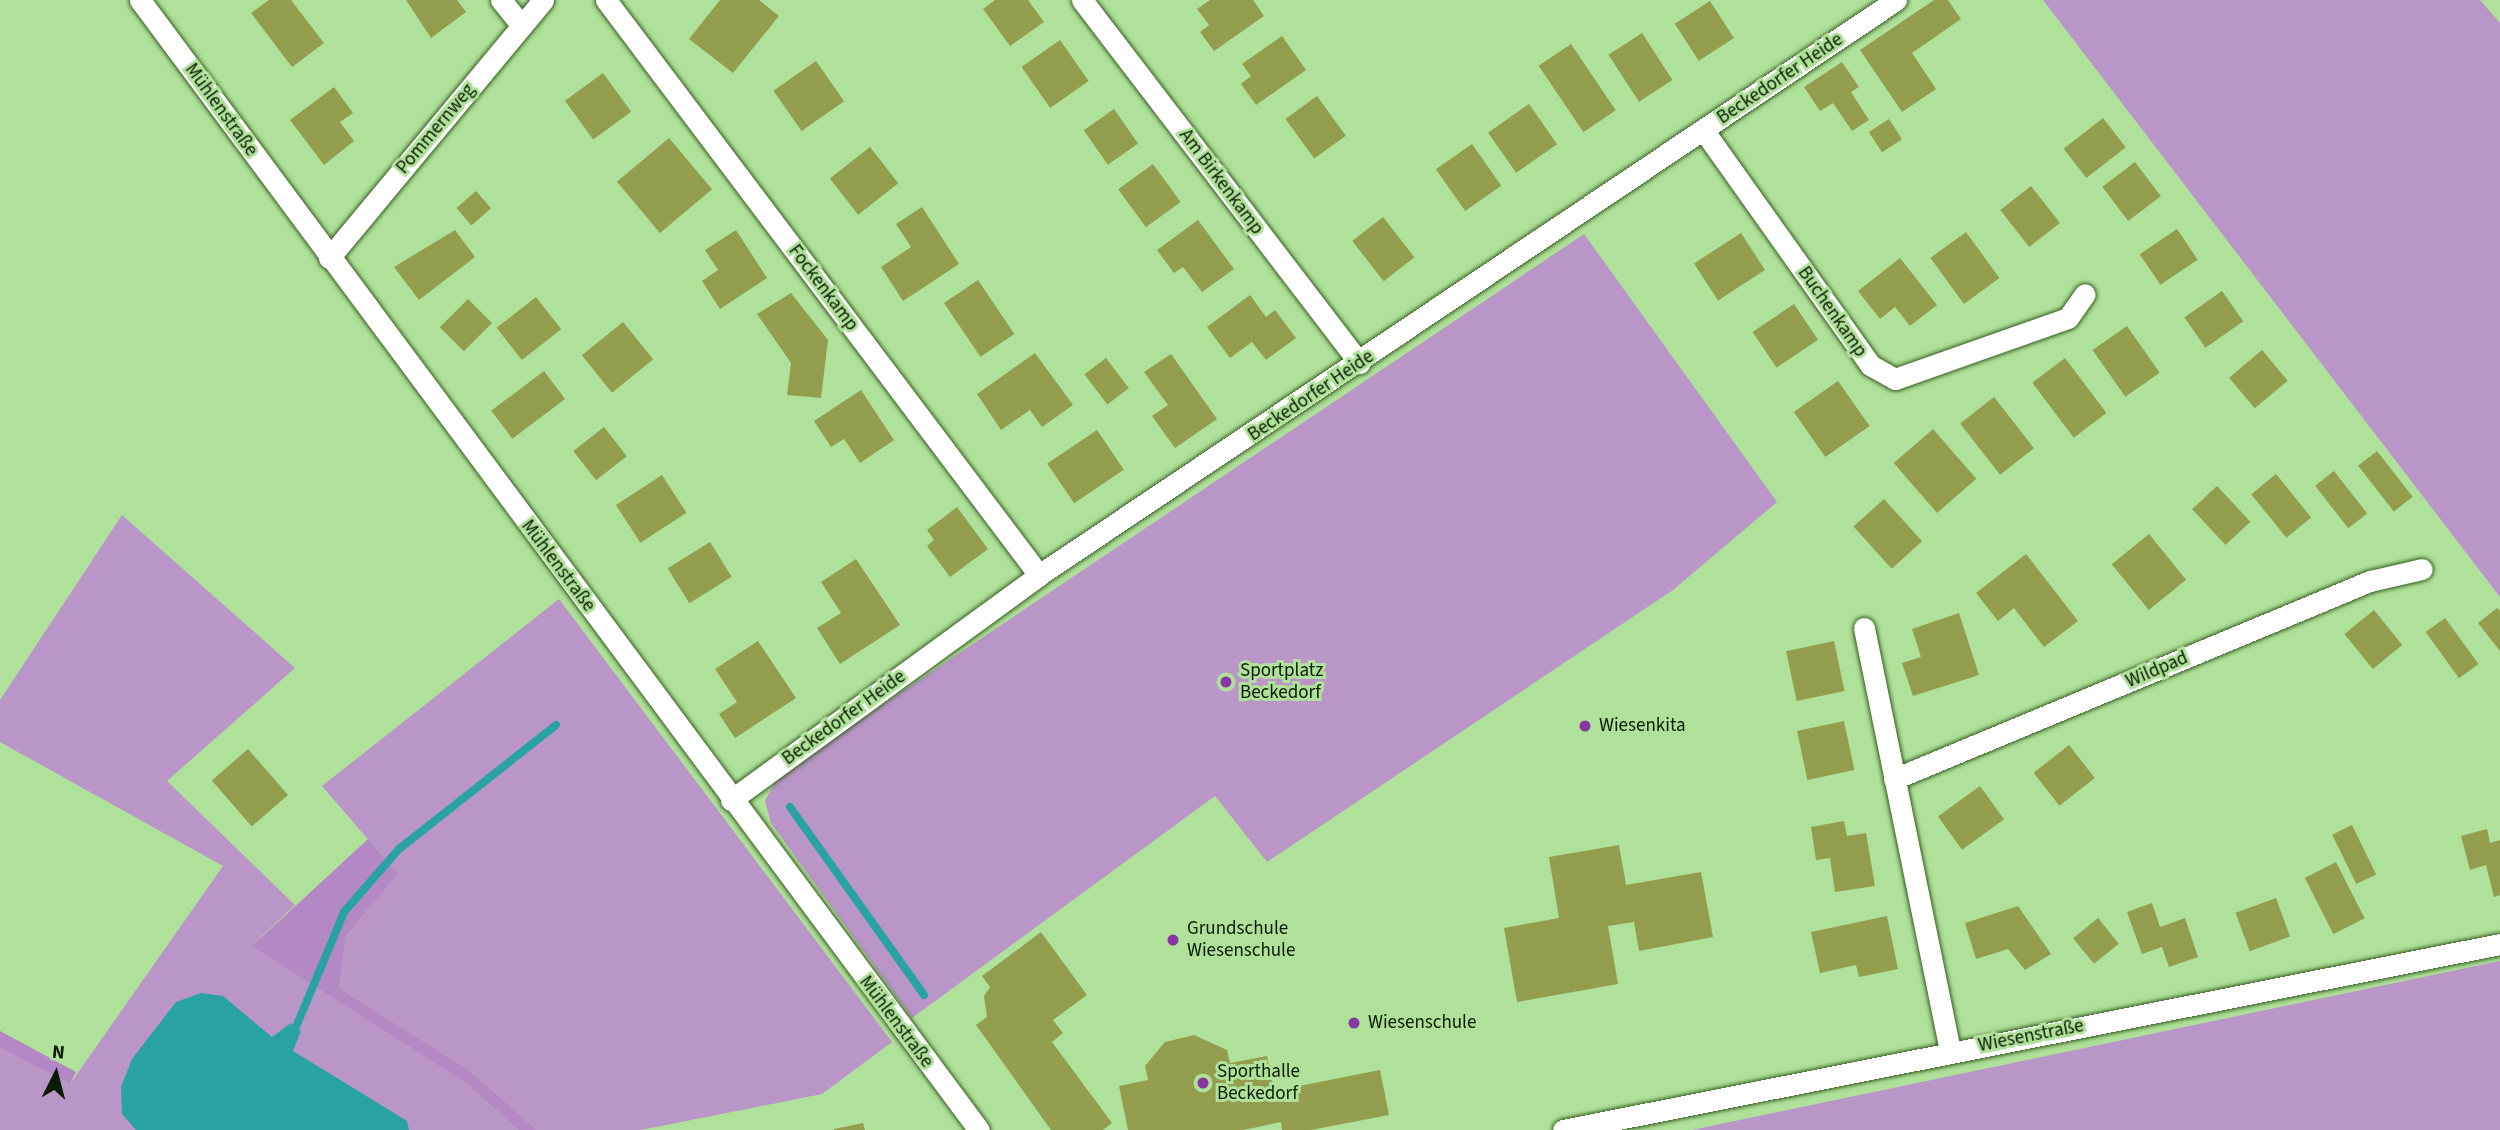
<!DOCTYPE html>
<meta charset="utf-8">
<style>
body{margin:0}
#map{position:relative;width:2500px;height:1130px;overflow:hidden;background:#b0e19b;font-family:"Source Sans 3",sans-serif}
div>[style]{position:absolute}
.green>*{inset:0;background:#ba96c8}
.forest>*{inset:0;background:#b487c5}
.water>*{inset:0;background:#29a2a4}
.stream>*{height:8px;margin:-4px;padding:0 4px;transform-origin:4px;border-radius:4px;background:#29a2a4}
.building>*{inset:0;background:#929e4e;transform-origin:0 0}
.roads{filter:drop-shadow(0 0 2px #355f1e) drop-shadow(0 0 2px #355f1e)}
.street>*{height:21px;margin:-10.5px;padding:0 10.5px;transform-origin:10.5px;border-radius:10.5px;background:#fff}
.dots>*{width:19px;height:19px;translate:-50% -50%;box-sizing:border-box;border:4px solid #b0e19b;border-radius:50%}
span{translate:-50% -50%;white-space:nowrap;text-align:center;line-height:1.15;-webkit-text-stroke:6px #b0e19b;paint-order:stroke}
.street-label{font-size:19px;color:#091b02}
.poi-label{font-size:19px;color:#091b02}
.left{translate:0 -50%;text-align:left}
.north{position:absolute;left:21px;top:1039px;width:70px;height:70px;-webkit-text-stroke:5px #b0e19b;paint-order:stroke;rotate:6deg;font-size:19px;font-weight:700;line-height:28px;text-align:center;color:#091b02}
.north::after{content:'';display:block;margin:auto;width:24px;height:32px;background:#091b02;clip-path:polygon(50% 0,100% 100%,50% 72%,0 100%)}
</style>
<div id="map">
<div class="green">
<i style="clip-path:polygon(2043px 0,2480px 0,2500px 23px,2500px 597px)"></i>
<i style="clip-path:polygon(1584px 234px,1777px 502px,1673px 590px,1267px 862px,1215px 796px,912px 1018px,771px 823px,765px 801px,779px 774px)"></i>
<i style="clip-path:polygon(122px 515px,295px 668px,167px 781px,295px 905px,260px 938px,465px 1082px,518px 1130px,0 1130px,0 1048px,70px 1084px,223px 866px,0 742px,0 700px)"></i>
<i style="clip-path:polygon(559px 599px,892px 1042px,822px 1094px,641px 1130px,537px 1130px,469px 1070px,339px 988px,346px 936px,398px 874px,322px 786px)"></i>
<i style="clip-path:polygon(2500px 961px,2500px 1130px,1692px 1130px)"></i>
</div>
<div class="forest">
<i style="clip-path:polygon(368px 839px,398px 874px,346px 936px,339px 988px,469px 1070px,537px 1130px,518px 1130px,465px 1082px,252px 946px)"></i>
<i style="clip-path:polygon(0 1031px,76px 1072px,70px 1084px,0 1048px)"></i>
</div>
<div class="water">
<i style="clip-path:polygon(201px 993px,223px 996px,272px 1037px,291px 1023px,301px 1031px,293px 1051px,407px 1121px,409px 1130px,136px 1130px,122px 1114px,121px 1087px,132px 1059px,176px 1002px)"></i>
</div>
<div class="stream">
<i style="left:790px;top:807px;width:231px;rotate:54.5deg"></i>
<i style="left:296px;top:1027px;width:125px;rotate:-67.3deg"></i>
<i style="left:344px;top:912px;width:84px;rotate:-48.9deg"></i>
<i style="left:399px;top:849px;width:200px;rotate:-38.3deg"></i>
</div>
<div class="building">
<i style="clip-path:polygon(269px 0,291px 0,324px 43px,292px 67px,251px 13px)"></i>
<i style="clip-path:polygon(406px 0,457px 0,466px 12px,431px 38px)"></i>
<i style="clip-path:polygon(720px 0,759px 0,779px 16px,733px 73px,689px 39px)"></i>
<i style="clip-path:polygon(995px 0,1028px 0,1044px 22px,1010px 46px,983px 9px)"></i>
<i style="clip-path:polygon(1210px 0,1253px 0,1264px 16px,1214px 51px,1200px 32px,1209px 25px,1197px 9px)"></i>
<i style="clip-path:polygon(1934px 0,1948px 0,1961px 19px,1912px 53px,1936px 89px,1902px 112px,1860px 50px)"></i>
<i style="left:1710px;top:1px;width:44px;height:42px;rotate:57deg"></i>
<i style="left:1642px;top:33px;width:56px;height:40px;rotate:57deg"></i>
<i style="clip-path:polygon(1282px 36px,1306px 70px,1256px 105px,1241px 84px,1251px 76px,1242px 64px)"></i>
<i style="left:1060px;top:40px;width:50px;height:47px;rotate:55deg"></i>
<i style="left:1571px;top:44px;width:80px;height:39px;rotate:56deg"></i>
<i style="left:816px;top:61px;width:49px;height:52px;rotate:55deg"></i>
<i style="clip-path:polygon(1842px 62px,1859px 87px,1851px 92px,1869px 120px,1852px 131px,1833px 103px,1820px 111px,1804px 87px)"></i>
<i style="left:603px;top:73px;width:48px;height:47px;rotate:54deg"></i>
<i style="clip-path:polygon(334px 87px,353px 113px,340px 122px,354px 141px,324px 165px,290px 120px)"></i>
<i style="left:1317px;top:96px;width:49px;height:39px;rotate:54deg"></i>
<i style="left:1529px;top:104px;width:49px;height:50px;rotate:55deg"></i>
<i style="left:1114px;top:109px;width:42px;height:37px;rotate:55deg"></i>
<i style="left:2103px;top:118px;width:37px;height:50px;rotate:52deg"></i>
<i style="left:1889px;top:119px;width:24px;height:24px;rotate:57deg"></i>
<i style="left:669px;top:138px;width:67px;height:68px;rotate:50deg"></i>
<i style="left:1472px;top:144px;width:51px;height:44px;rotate:55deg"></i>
<i style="left:870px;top:147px;width:46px;height:51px;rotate:52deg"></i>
<i style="left:2135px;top:162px;width:43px;height:41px;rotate:53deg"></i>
<i style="left:1153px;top:164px;width:47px;height:43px;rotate:54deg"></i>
<i style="left:2031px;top:186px;width:47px;height:39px;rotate:52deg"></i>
<i style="left:476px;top:191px;width:23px;height:26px;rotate:49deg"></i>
<i style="clip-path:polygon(922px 207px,959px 264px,903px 301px,881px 267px,911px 247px,896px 224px)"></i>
<i style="left:1383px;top:217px;width:51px;height:39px;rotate:52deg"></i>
<i style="clip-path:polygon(1198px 220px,1234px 269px,1202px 292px,1183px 267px,1174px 273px,1157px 250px)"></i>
<i style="left:2177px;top:229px;width:37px;height:45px;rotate:56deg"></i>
<i style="clip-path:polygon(455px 230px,475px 257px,419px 300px,394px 267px)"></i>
<i style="clip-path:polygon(736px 230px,767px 278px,720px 309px,702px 281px,718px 270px,705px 250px)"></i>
<i style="left:1966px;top:232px;width:57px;height:44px;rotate:54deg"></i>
<i style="left:1741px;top:233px;width:44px;height:56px;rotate:57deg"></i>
<i style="clip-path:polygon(1900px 258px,1937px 305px,1910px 326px,1895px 307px,1880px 319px,1858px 291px)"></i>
<i style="left:978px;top:280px;width:65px;height:41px;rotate:56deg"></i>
<i style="left:2222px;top:291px;width:37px;height:46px;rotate:55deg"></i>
<i style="clip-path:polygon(791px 293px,828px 340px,821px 398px,787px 395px,791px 363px,757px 314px)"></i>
<i style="clip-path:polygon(1250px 295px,1266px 317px,1275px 310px,1296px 338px,1266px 360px,1252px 342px,1230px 358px,1207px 327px)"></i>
<i style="left:536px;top:297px;width:41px;height:50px;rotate:52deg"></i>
<i style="left:468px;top:299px;width:34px;height:40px;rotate:45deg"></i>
<i style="left:1794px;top:304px;width:43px;height:50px;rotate:56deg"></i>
<i style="left:623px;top:322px;width:48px;height:53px;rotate:51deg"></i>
<i style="left:2127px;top:326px;width:57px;height:42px;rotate:55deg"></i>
<i style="left:2262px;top:350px;width:40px;height:43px;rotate:50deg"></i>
<i style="clip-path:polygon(1035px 353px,1073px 405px,1042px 427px,1030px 410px,1001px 430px,977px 394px)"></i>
<i style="clip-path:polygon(1171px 354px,1217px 419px,1175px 448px,1152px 416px,1168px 405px,1144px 372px)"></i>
<i style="left:1106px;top:358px;width:38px;height:27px;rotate:53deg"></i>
<i style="left:2065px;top:358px;width:69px;height:41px;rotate:53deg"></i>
<i style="left:544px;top:371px;width:35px;height:66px;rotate:53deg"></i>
<i style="left:1838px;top:381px;width:55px;height:54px;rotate:55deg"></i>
<i style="clip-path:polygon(861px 390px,894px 440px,860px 463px,844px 439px,831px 447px,814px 421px)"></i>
<i style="left:1994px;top:397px;width:65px;height:43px;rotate:52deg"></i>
<i style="left:604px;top:427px;width:37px;height:39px;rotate:52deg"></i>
<i style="left:1933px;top:429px;width:66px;height:52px;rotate:49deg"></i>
<i style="left:1097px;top:430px;width:48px;height:60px;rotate:56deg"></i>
<i style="left:2377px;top:451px;width:58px;height:24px;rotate:52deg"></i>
<i style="left:2334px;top:471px;width:54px;height:24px;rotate:52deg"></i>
<i style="left:2276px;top:474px;width:56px;height:32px;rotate:51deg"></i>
<i style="left:662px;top:475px;width:45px;height:55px;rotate:57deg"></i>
<i style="left:2217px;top:486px;width:49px;height:34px;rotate:47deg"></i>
<i style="left:1884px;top:499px;width:57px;height:41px;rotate:48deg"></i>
<i style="clip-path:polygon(957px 507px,988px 549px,950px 577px,927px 546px,934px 540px,927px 530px)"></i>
<i style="left:2149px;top:534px;width:59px;height:48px;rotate:51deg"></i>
<i style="left:710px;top:542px;width:41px;height:50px;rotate:58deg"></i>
<i style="clip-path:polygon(2026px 554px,2078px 621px,2044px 647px,2014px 608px,1998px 621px,1976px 593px)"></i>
<i style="clip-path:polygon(856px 559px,900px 625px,840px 664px,817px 628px,841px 613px,821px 582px)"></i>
<i style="clip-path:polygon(2497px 608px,2500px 611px,2500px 651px,2478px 623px)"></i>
<i style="left:2374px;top:610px;width:45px;height:38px;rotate:51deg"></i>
<i style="clip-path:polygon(1959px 613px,1979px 675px,1913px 696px,1902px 663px,1921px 657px,1912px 629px)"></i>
<i style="left:2445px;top:618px;width:57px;height:24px;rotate:54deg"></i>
<i style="clip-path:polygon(758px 641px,796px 698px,735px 738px,719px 714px,737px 702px,715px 669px)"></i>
<i style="left:1834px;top:641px;width:51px;height:49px;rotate:78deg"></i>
<i style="left:1844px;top:721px;width:50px;height:48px;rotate:78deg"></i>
<i style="left:2069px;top:745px;width:42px;height:45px;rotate:52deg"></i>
<i style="left:248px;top:749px;width:61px;height:48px;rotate:49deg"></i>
<i style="left:1980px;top:786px;width:41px;height:52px;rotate:54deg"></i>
<i style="clip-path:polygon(1844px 821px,1847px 836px,1866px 833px,1875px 886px,1835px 892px,1830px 858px,1816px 860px,1811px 827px)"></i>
<i style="left:2352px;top:825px;width:55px;height:22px;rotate:64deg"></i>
<i style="clip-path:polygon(2487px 829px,2490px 843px,2500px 840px,2500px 895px,2494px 897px,2486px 865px,2470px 870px,2461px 836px)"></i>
<i style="clip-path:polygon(1619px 845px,1626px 885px,1701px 872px,1713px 937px,1639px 951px,1634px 922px,1608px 926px,1618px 984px,1517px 1002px,1504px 928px,1559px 918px,1549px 857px)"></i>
<i style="left:2336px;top:862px;width:63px;height:35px;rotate:63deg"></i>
<i style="left:2276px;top:898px;width:41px;height:43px;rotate:70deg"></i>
<i style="clip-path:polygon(2152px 903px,2160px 927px,2185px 918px,2198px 957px,2169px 967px,2162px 947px,2142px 954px,2127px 912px)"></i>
<i style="clip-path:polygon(2018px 906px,2051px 954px,2025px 970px,2008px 949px,1976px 959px,1965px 923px)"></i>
<i style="clip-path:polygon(1887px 916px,1898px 969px,1859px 977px,1856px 965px,1820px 973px,1811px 932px)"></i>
<i style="left:2098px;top:918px;width:33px;height:32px;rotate:51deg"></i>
<i style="clip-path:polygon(1041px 932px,1087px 995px,1053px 1020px,1063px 1033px,1052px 1042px,1112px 1123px,1103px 1130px,1051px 1130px,976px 1025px,987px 1017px,984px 996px,990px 987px,982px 976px)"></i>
<i style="clip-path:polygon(1194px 1035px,1227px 1050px,1230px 1063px,1267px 1056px,1274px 1091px,1380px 1070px,1389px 1115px,1311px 1130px,1282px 1130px,1281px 1122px,1243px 1130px,1128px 1130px,1119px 1086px,1148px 1080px,1145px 1066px,1165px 1042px)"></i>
<i style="clip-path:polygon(863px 1123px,865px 1130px,834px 1130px,834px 1129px)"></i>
</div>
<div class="roads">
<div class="street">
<i style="left:140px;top:0;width:1407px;rotate:53.41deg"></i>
<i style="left:501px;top:0;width:33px;rotate:51deg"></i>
<i style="left:606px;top:0;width:720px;rotate:53.02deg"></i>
<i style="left:1082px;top:0;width:457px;rotate:52.6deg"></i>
<i style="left:1704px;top:131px;width:287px;rotate:54.6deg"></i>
<i style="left:1870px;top:365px;width:29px;rotate:29deg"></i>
<i style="left:1895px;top:379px;width:183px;rotate:-19.4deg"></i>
<i style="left:2068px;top:318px;width:29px;rotate:-55deg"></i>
<i style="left:329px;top:258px;width:335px;rotate:-50.3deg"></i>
<i style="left:1864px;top:628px;width:433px;rotate:78.5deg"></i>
<i style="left:1894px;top:779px;width:516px;rotate:-22.59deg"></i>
<i style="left:2370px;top:581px;width:53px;rotate:-13deg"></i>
<i style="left:731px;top:800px;width:381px;rotate:-36.1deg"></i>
<i style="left:1039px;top:575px;width:1032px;rotate:-33.86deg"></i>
<i style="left:1563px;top:1130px;width:955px;rotate:-11.23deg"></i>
</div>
</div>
<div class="dots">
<i style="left:1226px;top:682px;background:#8836a5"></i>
<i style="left:1585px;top:726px;background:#8836a5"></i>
<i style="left:1173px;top:940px;background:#8836a5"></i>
<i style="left:1354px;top:1023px;background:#8836a5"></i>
<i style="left:1203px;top:1083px;background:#8836a5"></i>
</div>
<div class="street-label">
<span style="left:1780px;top:79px;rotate:-34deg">Beckedorfer Heide</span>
<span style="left:221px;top:110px;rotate:54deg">Mühlenstraße</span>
<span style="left:436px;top:129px;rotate:-50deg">Pommernweg</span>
<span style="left:1221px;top:182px;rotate:53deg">Am Birkenkamp</span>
<span style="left:823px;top:288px;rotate:53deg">Fockenkamp</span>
<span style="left:1832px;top:312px;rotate:55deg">Buchenkamp</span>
<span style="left:1311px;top:396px;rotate:-34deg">Beckedorfer Heide</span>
<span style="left:558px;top:566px;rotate:53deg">Mühlenstraße</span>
<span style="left:2157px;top:670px;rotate:-23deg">Wildpad</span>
<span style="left:844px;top:718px;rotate:-36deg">Beckedorfer Heide</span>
<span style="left:896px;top:1022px;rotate:53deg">Mühlenstraße</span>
<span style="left:2031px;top:1036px;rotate:-11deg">Wiesenstraße</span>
</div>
<div class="poi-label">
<span class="left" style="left:1240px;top:682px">Sportplatz<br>Beckedorf</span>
<span class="left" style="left:1599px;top:726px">Wiesenkita</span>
<span class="left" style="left:1187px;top:940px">Grundschule<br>Wiesenschule</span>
<span class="left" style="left:1368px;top:1023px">Wiesenschule</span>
<span class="left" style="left:1217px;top:1083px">Sporthalle<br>Beckedorf</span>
</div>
<div class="north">N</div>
</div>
